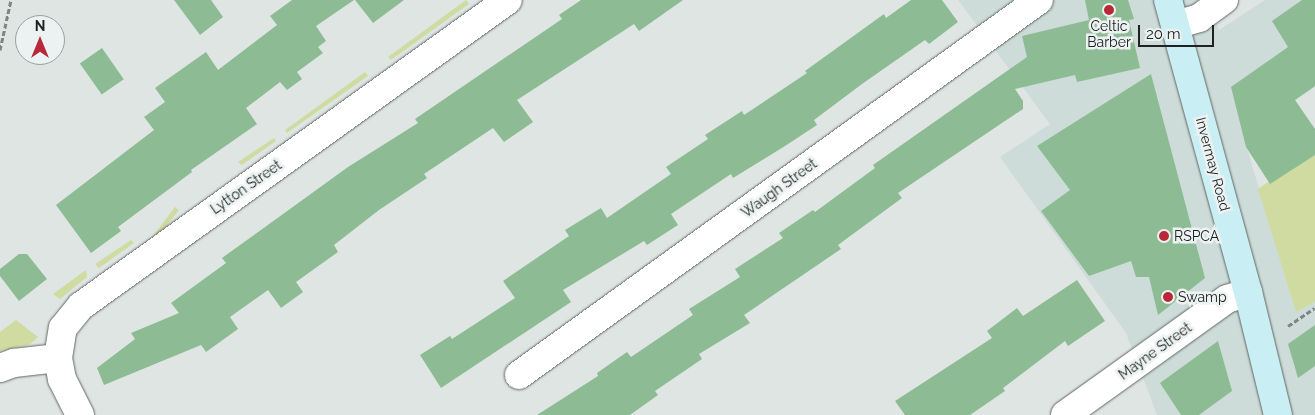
<!DOCTYPE html>
<style>
body{margin:0}
#map{position:relative;width:1315px;height:415px;overflow:hidden;background:#dfe5e3;font-family:Raleway,sans-serif}
div>[style]{position:absolute}
.built>*{inset:0;background:#cddcd8}
.green>*{inset:0;background:#d0dba2;transform-origin:0 0}
.building>*{inset:0;background:#8dbc94;transform-origin:0 0}
.path>*{height:3px;margin-top:-1.5px;transform-origin:0;background:repeating-linear-gradient(90deg,#7f8381 0 5px,transparent 0 7.5px)}
.roads{filter:drop-shadow(0 0 1px #616765) drop-shadow(0 0 1px #616765)}
.minor>*{height:28px;margin:-14px;padding:0 14px;transform-origin:14px;border-radius:14px;background:#fff}
.secondary>*{height:28px;margin:-14px;padding:0 14px;transform-origin:14px;border-radius:14px;background:#c9eef4}
.dots>*{width:14px;height:14px;translate:-50% -50%;box-sizing:border-box;border:2px solid #ecf2f1;border-radius:50%}
span{translate:-50% -50%;white-space:nowrap;text-align:center;line-height:1.15;-webkit-text-stroke:5px #ecf2f1;paint-order:stroke}
.poi-label{font-size:14px;color:#202221}
.left{translate:0 -50%;text-align:left}
.street-label{font-size:14px;color:#202221}
.north{position:absolute;left:15px;top:15px;width:50px;height:50px;box-sizing:border-box;background:#ecf2f1;border:1px solid #9a9f9e;border-radius:50%;rotate:0deg;font-size:14px;font-weight:700;line-height:20px;text-align:center;color:#202221}
.north::after{content:'';display:block;margin:auto;width:18px;height:22px;background:#b92838;clip-path:polygon(50% 0,100% 100%,50% 72%,0 100%)}
.scale{position:absolute;left:1138px;top:25px;width:76px;height:22px;box-sizing:border-box;border:2px solid #202221;border-top:0;padding-left:6px;font-size:15px;line-height:18px;white-space:nowrap;color:#202221;-webkit-text-stroke:4px #ecf2f1;paint-order:stroke}
</style>
<div id="map">
<div class="built">
<i style="clip-path:polygon(958px 0,1209px 0,1219px 30px,1265px 0,1315px 0,1315px 87px,1243px 135px,1296px 312px,1315px 302px,1315px 415px,1157px 415px,1126px 333px,1000px 157px,1050px 124px)"></i>
</div>
<div class="green">
<i style="clip-path:polygon(466px 0,469px 4px,391px 60px,388px 57px)"></i>
<i style="clip-path:polygon(365px 72px,368px 76px,287px 133px,285px 130px)"></i>
<i style="clip-path:polygon(274px 138px,276px 141px,242px 165px,238px 162px)"></i>
<i style="clip-path:polygon(1315px 150px,1315px 302px,1296px 312px,1258px 189px)"></i>
<i style="left:175px;top:207px;width:5px;height:38px;rotate:37deg"></i>
<i style="clip-path:polygon(131px 240px,134px 243px,99px 268px,95px 264px)"></i>
<i style="clip-path:polygon(86px 270px,87px 277px,60px 299px,53px 294px)"></i>
<i style="clip-path:polygon(16px 320px,38px 337px,29px 345px,0 351px,0 332px)"></i>
</div>
<div class="building">
<i style="clip-path:polygon(174px 0,211px 0,223px 17px,200px 35px)"></i>
<i style="clip-path:polygon(292px 0,354px 0,316px 26px,326px 41px,318px 47px,323px 53px,297px 72px,302px 79px,287px 90px,280px 82px,246px 108px,257px 124px,191px 170px,192px 172px,118px 227px,121px 231px,91px 253px,56px 205px,154px 130px,144px 117px,165px 102px,155px 88px,206px 52px,218px 70px,277px 25px,270px 16px)"></i>
<i style="clip-path:polygon(355px 0,404px 0,373px 23px)"></i>
<i style="clip-path:polygon(581px 0,683px 0,639px 31px,634px 24px,517px 100px,533px 122px,504px 142px,493px 128px,424px 174px,427px 178px,379px 210px,334px 245px,338px 252px,296px 282px,303px 292px,281px 308px,268px 290px,230px 317px,238px 329px,206px 352px,201px 345px,104px 385px,97px 368px,135px 339px,131px 333px,179px 313px,171px 303px,226px 263px,222px 258px,348px 167px,418px 123px,415px 119px,562px 19px,559px 15px)"></i>
<i style="clip-path:polygon(911px 0,942px 0,958px 22px,929px 44px,925px 40px,862px 84px,814px 120px,817px 125px,785px 146px,733px 178px,731px 174px,671px 214px,678px 225px,647px 245px,644px 241px,563px 290px,571px 302px,441px 388px,420px 355px,450px 336px,452px 339px,515px 298px,503px 281px,569px 236px,565px 230px,601px 208px,607px 218px,671px 174px,666px 167px,708px 139px,705px 135px,742px 111px,744px 115px,807px 73px,805px 71px,884px 14px,886px 18px)"></i>
<i style="clip-path:polygon(1085px 0,1128px 0,1134px 19px,1129px 20px,1140px 68px,1077px 82px,1075px 75px,1015px 89px,1023px 101px,1023px 109px,898px 193px,902px 198px,838px 245px,841px 249px,744px 315px,750px 323px,699px 354px,702px 359px,655px 391px,658px 395px,630px 415px,537px 415px,598px 376px,597px 373px,627px 352px,631px 357px,693px 315px,689px 309px,740px 277px,735px 269px,783px 238px,779px 233px,813px 210px,815px 212px,875px 168px,873px 165px,1027px 57px,1022px 36px,1089px 20px)"></i>
<i style="clip-path:polygon(1302px 0,1315px 0,1315px 86px,1295px 100px,1315px 129px,1315px 155px,1270px 184px,1246px 147px,1231px 87px,1288px 47px,1272px 21px)"></i>
<i style="left:102px;top:48px;width:38px;height:27px;rotate:55deg"></i>
<i style="clip-path:polygon(1151px 74px,1205px 278px,1158px 315px,1149px 277px,1136px 277px,1131px 261px,1089px 276px,1041px 211px,1070px 190px,1037px 146px)"></i>
<i style="clip-path:polygon(19px 254px,27px 254px,47px 279px,19px 301px,0 276px,0 269px)"></i>
<i style="clip-path:polygon(1077px 280px,1105px 321px,1068px 346px,1065px 341px,1003px 388px,1005px 391px,970px 415px,905px 415px,895px 401px,992px 338px,987px 331px,1017px 308px,1023px 316px)"></i>
<i style="clip-path:polygon(1315px 325px,1315px 366px,1298px 378px,1288px 344px)"></i>
<i style="clip-path:polygon(1218px 341px,1232px 391px,1199px 415px,1181px 415px,1160px 383px)"></i>
</div>
<div class="path">
<i style="left:0;top:50px;width:51px;rotate:-77.6deg"></i>
<i style="left:1288px;top:326px;width:32px;rotate:-34deg"></i>
</div>
<div class="roads">
<div class="minor">
<i style="left:1175px;top:25px;width:25px;rotate:-16deg"></i>
<i style="left:1199px;top:18px;width:31px;rotate:-36deg"></i>
<i style="left:0;top:368px;width:15px;rotate:-20deg"></i>
<i style="left:14px;top:363px;width:44px;rotate:-6.5deg"></i>
<i style="left:519px;top:375px;width:641px;rotate:-35.8deg"></i>
<i style="left:80px;top:415px;width:40px;rotate:-116.6deg"></i>
<i style="left:62px;top:379px;width:21px;rotate:-101deg"></i>
<i style="left:58px;top:358px;width:30px;rotate:-81deg"></i>
<i style="left:63px;top:328px;width:28px;rotate:-51deg"></i>
<i style="left:81px;top:306px;width:525px;rotate:-35.63deg"></i>
<i style="left:1065px;top:415px;width:199px;rotate:-35.6deg"></i>
<i style="left:1227px;top:299px;width:22px;rotate:-18deg"></i>
</div>
<div class="secondary">
<i style="left:1168px;top:0;width:303px;rotate:74.7deg"></i>
<i style="left:1248px;top:292px;width:127px;rotate:76.3deg"></i>
</div>
</div>
<div class="dots">
<i style="left:1109px;top:10px;background:#b92838"></i>
<i style="left:1164px;top:236px;background:#b92838"></i>
<i style="left:1168px;top:297px;background:#b92838"></i>
</div>
<div class="poi-label">
<span style="left:1109px;top:34px">Celtic<br>Barber</span>
<span class="left" style="left:1174px;top:236px">RSPCA</span>
<span class="left" style="left:1178px;top:297px">Swamp</span>
</div>
<div class="street-label">
<span style="left:1213px;top:164px;rotate:75deg">Invermay Road</span>
<span style="left:246px;top:187px;rotate:-35deg">Lytton Street</span>
<span style="left:779px;top:188px;rotate:-36deg">Waugh Street</span>
<span style="left:1155px;top:351px;rotate:-36deg">Mayne Street</span>
</div>
<div class="north">N</div>
<div class="scale">20 m</div>
</div>
